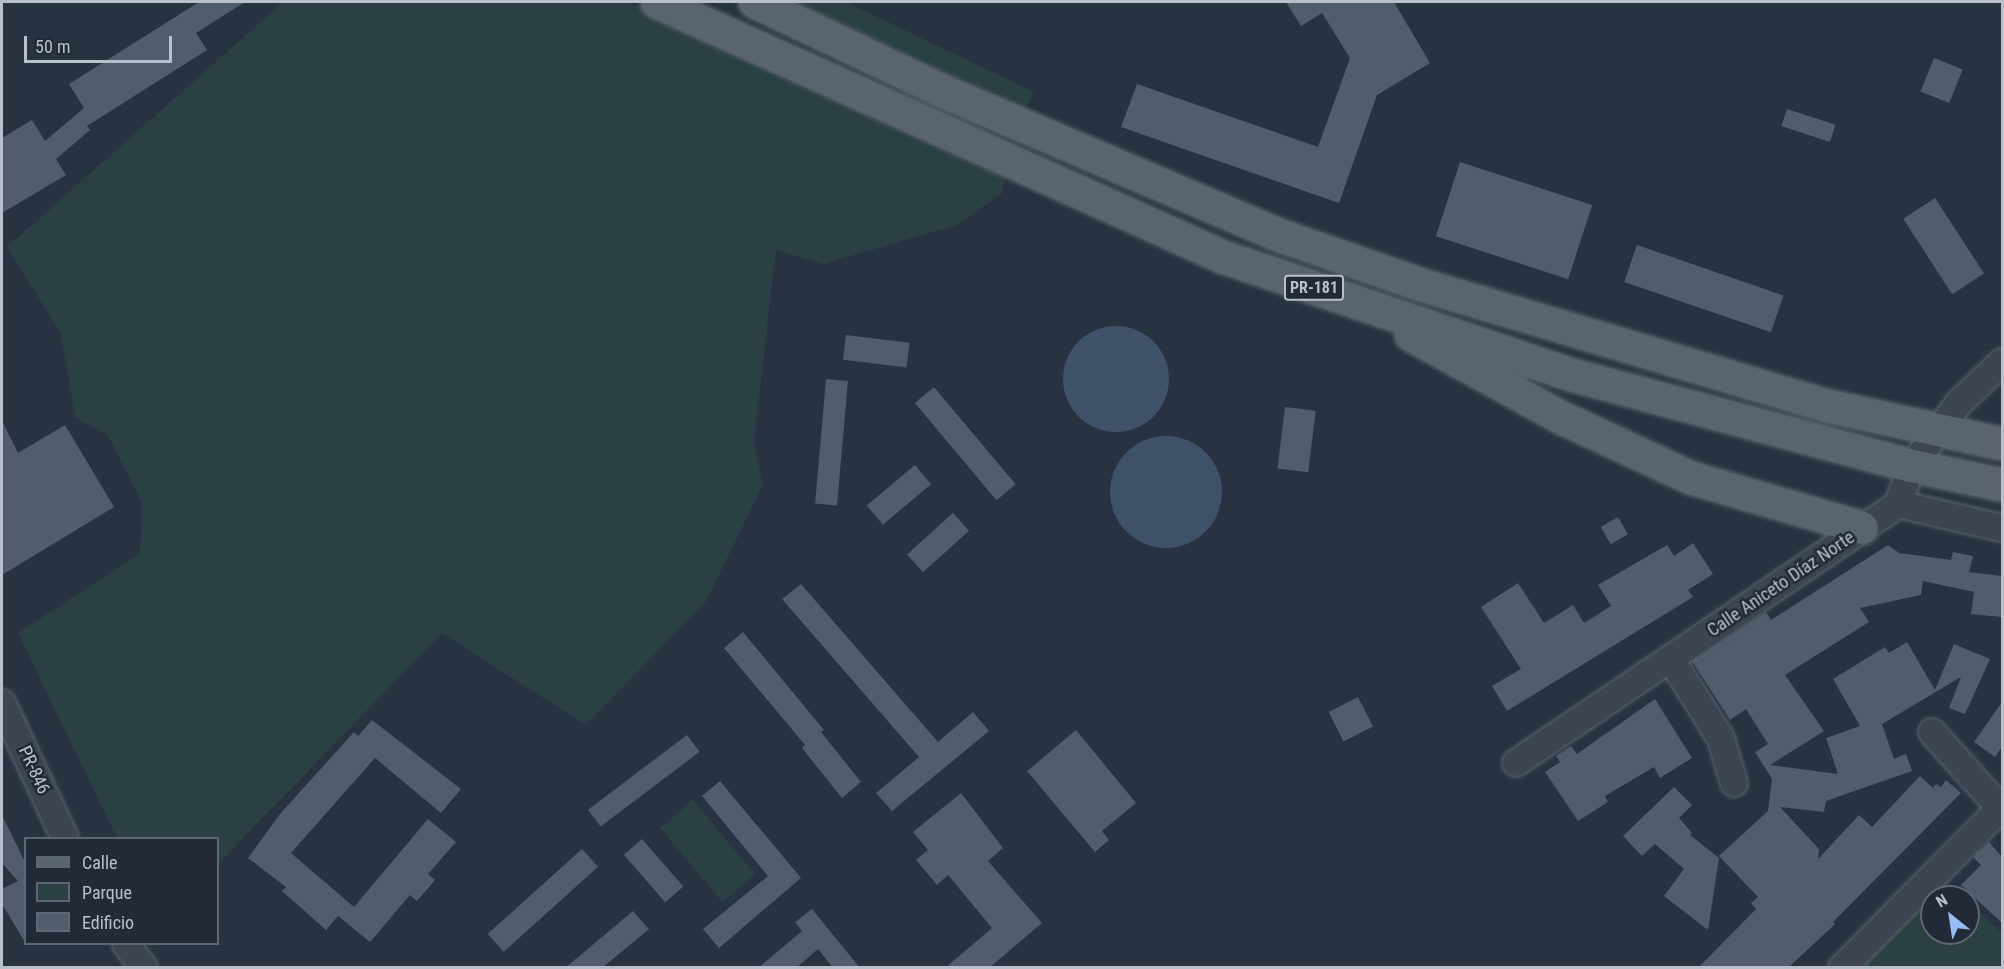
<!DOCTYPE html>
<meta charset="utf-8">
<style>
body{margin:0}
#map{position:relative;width:2004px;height:969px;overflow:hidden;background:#283341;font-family:"Roboto Condensed",sans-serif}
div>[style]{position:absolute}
.green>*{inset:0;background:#2a4042;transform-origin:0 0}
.water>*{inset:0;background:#3f5169}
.round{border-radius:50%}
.building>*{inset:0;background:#515c6c;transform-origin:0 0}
.roads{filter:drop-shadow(0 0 2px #5a636e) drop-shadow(0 0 2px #5a636e)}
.minor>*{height:26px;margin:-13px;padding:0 13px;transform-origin:13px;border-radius:13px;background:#3c4551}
.major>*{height:32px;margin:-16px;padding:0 16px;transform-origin:16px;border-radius:16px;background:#5a6471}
span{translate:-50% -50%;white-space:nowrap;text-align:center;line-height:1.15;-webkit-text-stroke:5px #212a36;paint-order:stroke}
.shield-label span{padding:2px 4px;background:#212a36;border:2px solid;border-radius:4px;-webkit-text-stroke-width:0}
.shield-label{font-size:16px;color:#b9c0cb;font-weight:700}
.street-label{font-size:18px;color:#b9c0cb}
.frame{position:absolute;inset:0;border:3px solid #b9c0cb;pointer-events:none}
.legend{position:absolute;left:24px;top:837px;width:195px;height:108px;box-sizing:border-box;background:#212a36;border:2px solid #5e6672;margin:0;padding:8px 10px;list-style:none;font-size:18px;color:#b9c0cb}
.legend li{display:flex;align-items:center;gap:12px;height:30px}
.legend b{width:30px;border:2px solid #5e6672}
.north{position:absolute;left:1920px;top:885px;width:60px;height:60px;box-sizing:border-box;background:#212a36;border:2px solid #5e6672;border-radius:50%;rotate:330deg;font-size:16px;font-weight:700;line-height:24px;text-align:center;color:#b9c0cb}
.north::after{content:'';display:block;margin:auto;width:21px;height:27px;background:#96bcf3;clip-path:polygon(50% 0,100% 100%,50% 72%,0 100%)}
.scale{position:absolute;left:24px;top:36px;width:148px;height:27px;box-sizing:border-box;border:3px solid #b9c0cb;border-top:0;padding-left:8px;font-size:18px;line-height:21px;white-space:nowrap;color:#b9c0cb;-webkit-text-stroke:4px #212a36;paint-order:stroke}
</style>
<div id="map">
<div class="green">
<i style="clip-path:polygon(283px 2px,628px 2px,1006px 178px,1002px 193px,957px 225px,823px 264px,776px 250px,754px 442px,763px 485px,706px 601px,586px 725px,442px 633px,218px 864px,218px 838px,117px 838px,18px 633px,140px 553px,142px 503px,108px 436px,75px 417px,61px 334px,7px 247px)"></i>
<i style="clip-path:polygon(794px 2px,846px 2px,1034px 92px,1024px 112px)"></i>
<i style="left:693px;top:800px;width:97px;height:43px;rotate:50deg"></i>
<i style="clip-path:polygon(1947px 882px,1964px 897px,1932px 897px,1932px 933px,1968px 933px,1968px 901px,2002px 933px,2002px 967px,1860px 968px)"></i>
</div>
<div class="water">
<i class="round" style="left:1063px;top:326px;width:106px;height:106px"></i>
<i class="round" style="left:1110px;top:436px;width:112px;height:112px"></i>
</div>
<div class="building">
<i style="clip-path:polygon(199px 2px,245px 2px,196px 33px,207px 50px,87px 126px,90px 130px,56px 159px,66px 175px,2px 213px,2px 138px,32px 120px,45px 141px,84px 108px,69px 84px)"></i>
<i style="clip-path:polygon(1286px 2px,1394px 2px,1430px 63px,1377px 95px,1339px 203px,1121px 127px,1137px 84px,1318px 147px,1350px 58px,1322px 13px,1301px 26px)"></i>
<i style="left:1934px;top:58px;width:31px;height:36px;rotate:22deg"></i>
<i style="left:1787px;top:109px;width:51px;height:18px;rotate:18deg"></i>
<i style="left:1460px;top:162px;width:139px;height:78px;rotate:18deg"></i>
<i style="left:1935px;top:198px;width:90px;height:38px;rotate:57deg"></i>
<i style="left:1637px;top:245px;width:155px;height:39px;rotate:19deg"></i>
<i style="left:846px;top:335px;width:64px;height:25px;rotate:7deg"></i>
<i style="left:826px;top:379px;width:22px;height:125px;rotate:5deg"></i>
<i style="left:934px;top:387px;width:127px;height:25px;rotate:50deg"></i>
<i style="left:1285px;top:407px;width:31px;height:62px;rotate:7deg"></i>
<i style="clip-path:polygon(2px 421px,18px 453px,65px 425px,114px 507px,2px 575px)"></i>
<i style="left:915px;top:465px;width:25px;height:63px;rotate:50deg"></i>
<i style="left:953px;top:513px;width:24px;height:62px;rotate:48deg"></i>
<i style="left:1618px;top:517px;width:20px;height:20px;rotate:60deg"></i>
<i style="clip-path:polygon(1693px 543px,1713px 574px,1688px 590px,1693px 597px,1507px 711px,1492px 686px,1521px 669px,1481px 607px,1518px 583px,1544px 623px,1573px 605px,1584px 623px,1611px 606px,1598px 585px,1667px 545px,1674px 556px)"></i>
<i style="clip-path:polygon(1888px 545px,1899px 553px,1951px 560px,1953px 552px,1973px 556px,1969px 572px,2002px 576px,2002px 617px,1971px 614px,1974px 592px,1923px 581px,1921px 595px,1860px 608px,1869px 622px,1785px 675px,1824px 731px,1770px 765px,1838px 774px,1826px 738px,1860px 726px,1833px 679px,1885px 647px,1889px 653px,1907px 642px,1935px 690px,1954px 644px,1990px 659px,1965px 714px,1949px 708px,1961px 677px,1882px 724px,1894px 759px,1906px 754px,1912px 771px,1826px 801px,1824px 812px,1780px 807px,1819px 849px,1818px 859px,1859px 815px,1872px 827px,1920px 776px,1933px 788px,1936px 784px,1941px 787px,1946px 780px,1961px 793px,1833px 922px,1835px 924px,1788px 968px,1698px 968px,1756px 909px,1751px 903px,1758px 897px,1719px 856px,1768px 811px,1772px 779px,1755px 752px,1768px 744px,1746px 709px,1730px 720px,1692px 661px,1766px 612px,1771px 620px)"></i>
<i style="clip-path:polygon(801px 584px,938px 742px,973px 712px,989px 731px,892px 811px,876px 793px,919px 757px,782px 599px)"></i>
<i style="clip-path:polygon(743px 632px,824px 730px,821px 732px,861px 782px,842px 798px,802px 748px,805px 745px,724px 648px)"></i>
<i style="left:1358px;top:697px;width:33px;height:33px;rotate:63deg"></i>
<i style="clip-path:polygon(1655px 699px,1692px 758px,1660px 778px,1654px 767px,1605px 796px,1608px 802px,1578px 821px,1545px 772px,1560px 762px,1556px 756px,1571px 746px,1577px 754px)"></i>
<i style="clip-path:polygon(2002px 702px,2002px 747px,1995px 757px,1974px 742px)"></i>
<i style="clip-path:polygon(372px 720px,461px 789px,441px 813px,375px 758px,291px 853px,354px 907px,428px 819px,456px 842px,428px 874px,435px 880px,417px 901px,410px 895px,370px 942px,338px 916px,326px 930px,282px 891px,286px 887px,248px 858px,280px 814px,354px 732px,358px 736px)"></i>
<i style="clip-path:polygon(1076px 730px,1136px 803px,1102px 831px,1109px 840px,1095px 852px,1027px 771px)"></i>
<i style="left:687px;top:735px;width:21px;height:124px;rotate:53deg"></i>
<i style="clip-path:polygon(720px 781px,801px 878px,719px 948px,703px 929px,768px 876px,702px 796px)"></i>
<i style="clip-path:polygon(1674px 787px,1692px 805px,1679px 818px,1692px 833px,1690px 835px,1719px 858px,1708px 930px,1664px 896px,1684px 869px,1655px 844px,1642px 856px,1623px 836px)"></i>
<i style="clip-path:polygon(961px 793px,1003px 848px,988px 861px,1042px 923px,989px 968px,945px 968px,992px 928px,948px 875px,937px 885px,916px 860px,928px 850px,913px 832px)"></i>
<i style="clip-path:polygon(2px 815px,26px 864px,26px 944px,2px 904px,2px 889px,18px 881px,2px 863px)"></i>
<i style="left:642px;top:839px;width:63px;height:24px;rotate:49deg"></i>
<i style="clip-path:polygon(1989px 842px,2002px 857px,2002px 923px,1961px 885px,1981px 865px,1973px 857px)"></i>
<i style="left:582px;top:849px;width:24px;height:127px;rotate:48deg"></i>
<i style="clip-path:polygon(812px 909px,860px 968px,833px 968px,818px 949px,796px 968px,758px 968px,802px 931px,795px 922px)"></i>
<i style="clip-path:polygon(633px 911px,649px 929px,602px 968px,565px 968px)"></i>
</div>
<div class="roads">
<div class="minor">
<i style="left:1898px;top:504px;width:107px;rotate:13deg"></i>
<i style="left:1671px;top:659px;width:94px;rotate:58deg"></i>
<i style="left:1721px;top:739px;width:46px;rotate:73.5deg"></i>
<i style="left:2px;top:703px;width:149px;rotate:65deg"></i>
<i style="left:1932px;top:732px;width:103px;rotate:48.1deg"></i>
<i style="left:1516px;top:763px;width:462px;rotate:-34.1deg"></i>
<i style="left:1898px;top:504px;width:40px;rotate:-69.8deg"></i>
<i style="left:1912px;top:466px;width:79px;rotate:-53.3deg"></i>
<i style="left:1959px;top:403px;width:59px;rotate:-43.6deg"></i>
<i style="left:126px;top:944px;width:30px;rotate:53deg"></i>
<i style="left:1842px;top:968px;width:227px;rotate:-45.2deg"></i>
</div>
<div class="major">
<i style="left:657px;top:2px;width:621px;rotate:24.25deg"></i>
<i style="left:1223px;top:257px;width:368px;rotate:18.7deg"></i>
<i style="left:1572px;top:375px;width:352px;rotate:15deg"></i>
<i style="left:1912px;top:466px;width:92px;rotate:11.9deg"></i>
<i style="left:755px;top:2px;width:212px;rotate:25.4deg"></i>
<i style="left:947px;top:93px;width:363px;rotate:23.2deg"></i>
<i style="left:1281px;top:236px;width:145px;rotate:19.3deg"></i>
<i style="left:1418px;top:284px;width:428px;rotate:16.6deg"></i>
<i style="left:1828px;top:406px;width:178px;rotate:12.3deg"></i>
<i style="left:1411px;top:335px;width:170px;rotate:28.8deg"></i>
<i style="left:1560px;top:417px;width:145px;rotate:25deg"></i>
<i style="left:1691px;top:478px;width:178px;rotate:16.3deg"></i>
</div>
</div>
<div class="shield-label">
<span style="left:1314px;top:288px">PR-181</span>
</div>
<div class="street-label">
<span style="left:1781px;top:584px;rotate:-34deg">Calle Aniceto Díaz Norte</span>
<span style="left:34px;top:770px;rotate:65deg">PR-846</span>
</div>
<div class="frame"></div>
<ul class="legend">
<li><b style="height:8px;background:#5a6471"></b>Calle</li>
<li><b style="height:16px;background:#2a4042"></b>Parque</li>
<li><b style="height:16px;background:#515c6c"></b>Edificio</li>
</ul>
<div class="north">N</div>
<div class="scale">50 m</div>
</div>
